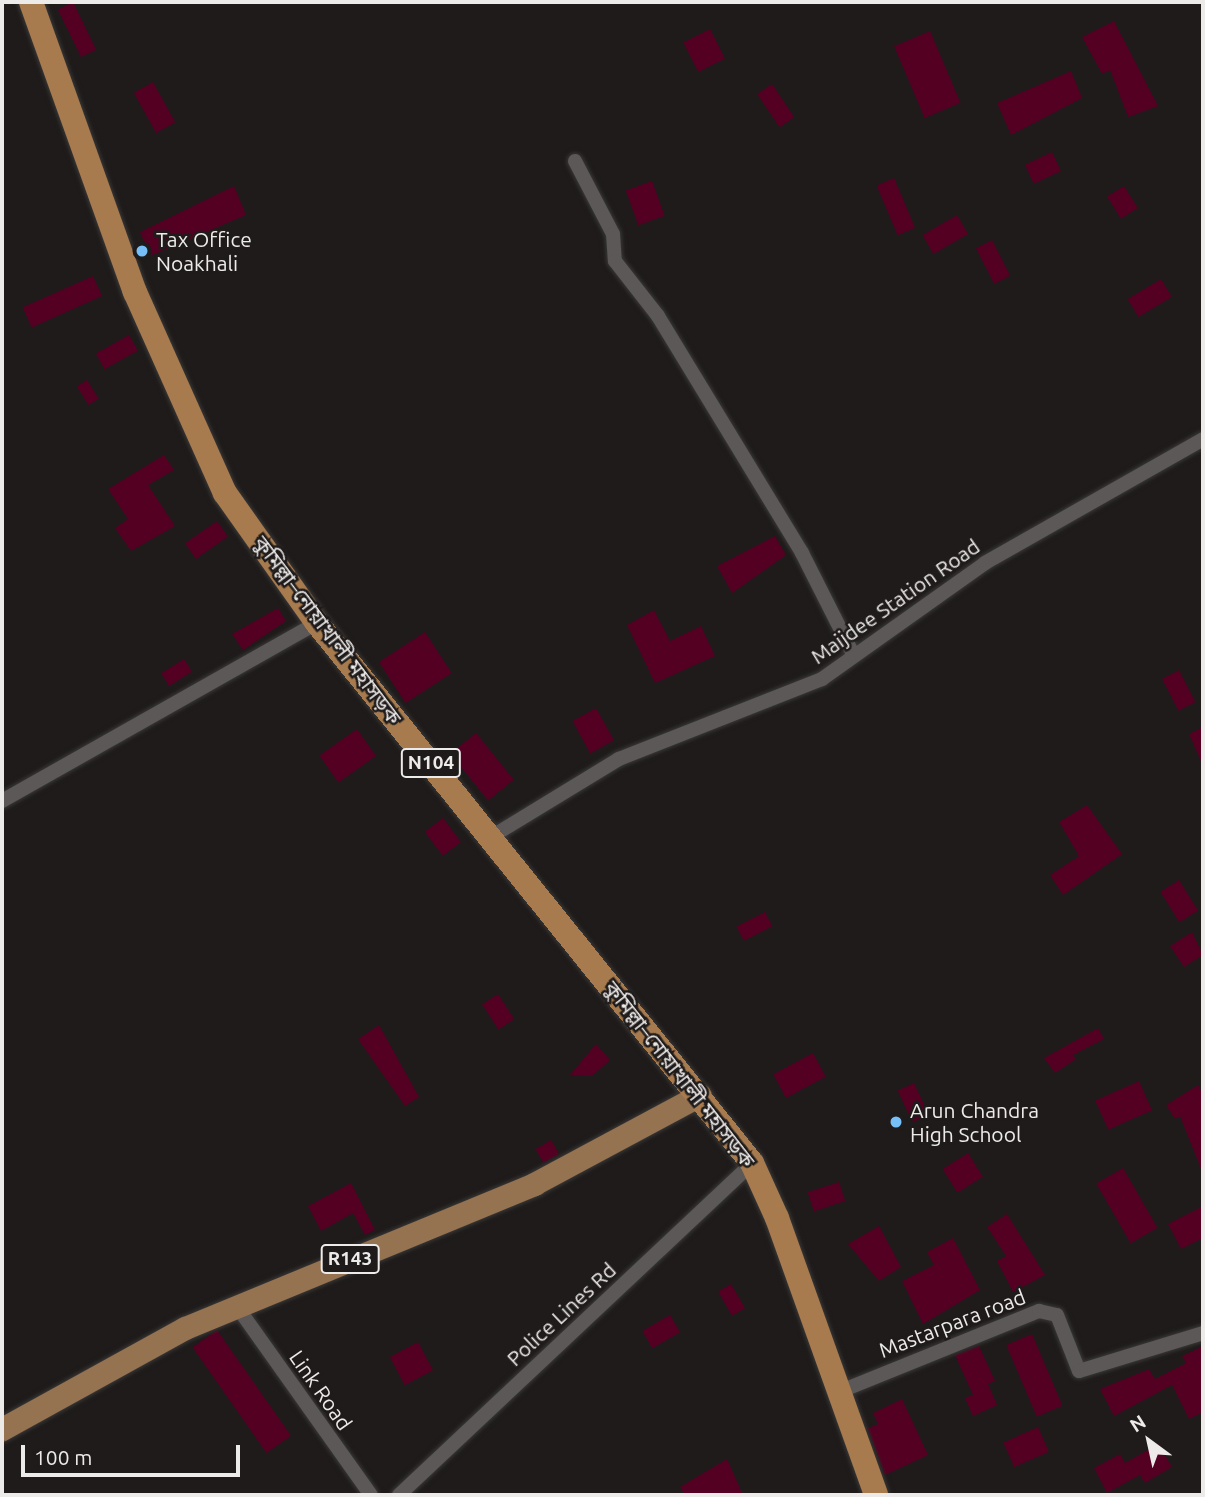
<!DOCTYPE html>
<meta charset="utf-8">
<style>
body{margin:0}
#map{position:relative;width:1205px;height:1497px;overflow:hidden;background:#1e1b1a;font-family:Ubuntu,"Noto Sans Bengali",sans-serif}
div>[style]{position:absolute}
.building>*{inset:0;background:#540023;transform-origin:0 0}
.roads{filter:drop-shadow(0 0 2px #3a3837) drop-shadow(0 0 2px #3a3837)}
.minor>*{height:14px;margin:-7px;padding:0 7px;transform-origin:7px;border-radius:7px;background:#5b5857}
.primary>*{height:23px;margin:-11.5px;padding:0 11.5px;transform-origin:11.5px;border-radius:11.5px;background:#957250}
.trunk>*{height:24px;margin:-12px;padding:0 12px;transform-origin:12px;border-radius:12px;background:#a87b4e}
.dots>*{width:19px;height:19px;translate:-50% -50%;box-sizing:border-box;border:4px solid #1e1b1a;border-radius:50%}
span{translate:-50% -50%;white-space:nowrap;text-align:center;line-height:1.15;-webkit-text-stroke:5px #1e1b1a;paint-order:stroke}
.shield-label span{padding:2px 5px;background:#1e1b1a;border:2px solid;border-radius:5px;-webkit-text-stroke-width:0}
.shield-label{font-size:19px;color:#edeaea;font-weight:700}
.poi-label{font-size:21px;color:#edeaea}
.left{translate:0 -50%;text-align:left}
.street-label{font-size:21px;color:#edeaea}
.frame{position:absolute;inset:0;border:4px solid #edeaea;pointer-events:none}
.north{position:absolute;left:1114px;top:1406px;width:70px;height:70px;-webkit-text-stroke:5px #1e1b1a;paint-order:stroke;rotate:327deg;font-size:19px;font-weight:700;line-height:28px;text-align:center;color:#edeaea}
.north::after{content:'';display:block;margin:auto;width:24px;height:32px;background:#edeaea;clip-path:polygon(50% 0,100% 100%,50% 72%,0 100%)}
.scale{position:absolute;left:21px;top:1445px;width:219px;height:32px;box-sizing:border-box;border:4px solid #edeaea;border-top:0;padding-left:9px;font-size:21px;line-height:24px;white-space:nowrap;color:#edeaea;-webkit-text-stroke:5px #1e1b1a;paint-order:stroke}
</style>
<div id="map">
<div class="building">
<i style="left:73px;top:2px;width:53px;height:17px;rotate:64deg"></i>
<i style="clip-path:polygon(1114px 21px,1158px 106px,1128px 117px,1110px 70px,1102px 74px,1082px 37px)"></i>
<i style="left:710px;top:29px;width:33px;height:30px;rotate:63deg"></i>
<i style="left:930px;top:31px;width:78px;height:39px;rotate:67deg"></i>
<i style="clip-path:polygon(1071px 71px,1082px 98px,1011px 135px,997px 103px)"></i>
<i style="left:153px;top:82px;width:46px;height:22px;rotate:61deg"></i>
<i style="left:772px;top:84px;width:40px;height:18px;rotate:56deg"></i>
<i style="left:1052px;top:152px;width:21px;height:30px;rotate:65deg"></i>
<i style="left:894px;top:178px;width:54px;height:19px;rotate:67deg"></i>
<i style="left:652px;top:181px;width:37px;height:28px;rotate:70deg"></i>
<i style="clip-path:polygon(234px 186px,246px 215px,150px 256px,140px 232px)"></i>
<i style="left:1124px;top:186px;width:26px;height:20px;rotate:58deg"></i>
<i style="left:957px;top:215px;width:22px;height:40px;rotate:60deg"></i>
<i style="left:992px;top:240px;width:40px;height:18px;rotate:63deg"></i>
<i style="left:93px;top:276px;width:22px;height:77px;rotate:66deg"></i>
<i style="left:1161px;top:279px;width:21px;height:39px;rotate:59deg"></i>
<i style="left:129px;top:335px;width:18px;height:38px;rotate:61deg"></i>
<i style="left:87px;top:380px;width:22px;height:12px;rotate:58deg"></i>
<i style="clip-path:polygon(164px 455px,174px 470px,148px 485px,175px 526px,131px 551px,115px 528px,128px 519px,108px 489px)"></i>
<i style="left:217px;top:521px;width:19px;height:39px;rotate:55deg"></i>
<i style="clip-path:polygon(775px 536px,786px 555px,732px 593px,717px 566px)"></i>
<i style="clip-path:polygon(278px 608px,286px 621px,243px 650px,232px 634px)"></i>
<i style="clip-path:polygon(654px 610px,670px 641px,701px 626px,715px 656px,655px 683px,627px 625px)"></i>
<i style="left:425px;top:632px;width:49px;height:55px;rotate:57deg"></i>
<i style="left:184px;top:659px;width:15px;height:27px;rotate:58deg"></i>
<i style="left:1179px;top:670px;width:36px;height:19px;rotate:63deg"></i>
<i style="left:596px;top:708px;width:37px;height:27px;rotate:61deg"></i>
<i style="clip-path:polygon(1203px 727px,1203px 766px,1189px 734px)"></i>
<i style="left:357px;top:729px;width:33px;height:46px;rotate:55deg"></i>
<i style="left:476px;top:733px;width:60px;height:33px;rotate:51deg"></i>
<i style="clip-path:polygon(1087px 805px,1122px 854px,1063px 895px,1050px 875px,1079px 856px,1059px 822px)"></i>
<i style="left:443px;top:818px;width:30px;height:23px;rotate:53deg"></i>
<i style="left:1179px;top:880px;width:36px;height:22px;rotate:58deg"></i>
<i style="left:765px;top:912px;width:16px;height:32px;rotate:63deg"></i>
<i style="clip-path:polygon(1192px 932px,1203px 955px,1184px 967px,1170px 946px)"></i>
<i style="left:498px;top:994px;width:30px;height:19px;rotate:57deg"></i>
<i style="clip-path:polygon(379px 1025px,419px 1097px,405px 1106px,358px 1039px)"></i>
<i style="clip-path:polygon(1098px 1028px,1104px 1039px,1073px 1055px,1076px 1059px,1055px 1073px,1044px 1058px)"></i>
<i style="clip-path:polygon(596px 1044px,610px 1060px,592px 1076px,570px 1075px)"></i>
<i style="left:813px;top:1053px;width:27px;height:45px;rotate:62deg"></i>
<i style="left:1139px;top:1081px;width:32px;height:48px;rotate:66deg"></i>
<i style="left:914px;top:1083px;width:35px;height:18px;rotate:65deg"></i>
<i style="clip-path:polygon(1198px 1085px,1203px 1094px,1203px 1174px,1180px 1116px,1175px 1119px,1166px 1105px)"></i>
<i style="left:551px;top:1140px;width:16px;height:18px;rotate:60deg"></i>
<i style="left:968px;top:1153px;width:28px;height:30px;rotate:58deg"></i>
<i style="left:1123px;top:1168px;width:69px;height:31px;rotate:60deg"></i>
<i style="left:839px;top:1182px;width:20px;height:33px;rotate:72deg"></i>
<i style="clip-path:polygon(351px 1183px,375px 1230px,365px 1235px,353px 1213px,321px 1231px,308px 1206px)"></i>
<i style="clip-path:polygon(1203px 1206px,1203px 1238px,1181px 1249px,1168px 1224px)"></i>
<i style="clip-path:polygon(1007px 1214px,1045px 1275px,1013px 1292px,997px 1261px,1006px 1256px,987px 1227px)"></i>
<i style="clip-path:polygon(879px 1226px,901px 1267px,879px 1281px,848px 1244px)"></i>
<i style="clip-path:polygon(953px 1238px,980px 1290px,923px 1324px,902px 1281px,934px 1265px,927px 1252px)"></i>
<i style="left:731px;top:1284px;width:28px;height:15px;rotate:60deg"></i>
<i style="left:670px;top:1315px;width:20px;height:32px;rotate:60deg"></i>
<i style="left:217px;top:1330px;width:129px;height:30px;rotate:55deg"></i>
<i style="left:1032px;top:1334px;width:78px;height:28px;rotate:67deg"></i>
<i style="left:418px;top:1342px;width:32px;height:32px;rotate:62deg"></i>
<i style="clip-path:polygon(979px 1346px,995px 1381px,988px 1384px,997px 1405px,973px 1416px,965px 1398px,973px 1395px,955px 1355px)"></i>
<i style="clip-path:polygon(1203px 1346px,1203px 1412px,1189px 1419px,1172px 1385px,1114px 1416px,1100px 1389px,1149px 1369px,1155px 1379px,1186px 1363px,1182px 1356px)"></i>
<i style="clip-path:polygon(902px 1399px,928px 1455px,885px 1475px,868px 1428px,878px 1424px,873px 1413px)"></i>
<i style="left:1038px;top:1427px;width:27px;height:38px;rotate:66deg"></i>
<i style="clip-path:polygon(1158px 1444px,1172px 1467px,1145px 1483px,1140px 1475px,1107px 1493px,1094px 1468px,1120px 1454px,1125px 1463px)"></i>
<i style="clip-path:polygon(727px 1459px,743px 1495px,685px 1495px,680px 1487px)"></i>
</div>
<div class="roads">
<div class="minor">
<i style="left:575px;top:161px;width:82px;rotate:62.5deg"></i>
<i style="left:613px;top:234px;width:27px;rotate:86deg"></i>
<i style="left:615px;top:261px;width:70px;rotate:52deg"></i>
<i style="left:658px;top:316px;width:277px;rotate:58.7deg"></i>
<i style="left:802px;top:553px;width:115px;rotate:63.2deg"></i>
<i style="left:2px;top:801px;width:362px;rotate:-29.5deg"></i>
<i style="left:491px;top:837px;width:150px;rotate:-31.4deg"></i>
<i style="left:619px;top:759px;width:218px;rotate:-21.5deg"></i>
<i style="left:822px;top:679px;width:200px;rotate:-35.4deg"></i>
<i style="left:985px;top:563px;width:251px;rotate:-29.6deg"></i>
<i style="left:238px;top:1308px;width:229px;rotate:54.6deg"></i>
<i style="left:841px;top:1391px;width:214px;rotate:-22deg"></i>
<i style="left:1039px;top:1311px;width:18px;rotate:13deg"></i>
<i style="left:1057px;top:1315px;width:60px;rotate:68.6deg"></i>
<i style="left:1079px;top:1371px;width:130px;rotate:-17deg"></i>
<i style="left:399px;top:1495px;width:485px;rotate:-43.2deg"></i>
</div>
<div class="primary">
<i style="left:2px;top:1429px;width:209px;rotate:-28.9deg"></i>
<i style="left:185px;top:1328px;width:378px;rotate:-22.4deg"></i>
<i style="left:534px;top:1184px;width:188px;rotate:-28.2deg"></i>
</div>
<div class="trunk">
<i style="left:31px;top:2px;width:308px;rotate:70.3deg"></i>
<i style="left:135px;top:292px;width:220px;rotate:65.9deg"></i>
<i style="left:225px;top:493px;width:159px;rotate:54.7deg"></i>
<i style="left:317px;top:623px;width:693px;rotate:51.15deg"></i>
<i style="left:752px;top:1163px;width:60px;rotate:65.6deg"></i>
<i style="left:777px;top:1218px;width:294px;rotate:70.3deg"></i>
</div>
</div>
<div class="dots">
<i style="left:142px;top:251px;background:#77bff7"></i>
<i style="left:896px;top:1122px;background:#77bff7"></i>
</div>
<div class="shield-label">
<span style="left:431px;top:763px">N104</span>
<span style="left:350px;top:1259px">R143</span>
</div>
<div class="poi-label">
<span class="left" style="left:156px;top:251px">Tax Office<br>Noakhali</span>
<span class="left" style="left:910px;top:1122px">Arun Chandra<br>High School</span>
</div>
<div class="street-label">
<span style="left:895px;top:601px;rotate:-35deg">Maijdee Station Road</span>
<span style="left:328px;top:630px;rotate:53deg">কুমিল্লা–নোয়াখালী মহাসড়ক</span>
<span style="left:680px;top:1074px;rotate:52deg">কুমিল্লা–নোয়াখালী মহাসড়ক</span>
<span style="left:561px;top:1314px;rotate:-43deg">Police Lines Rd</span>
<span style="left:952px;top:1323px;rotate:-21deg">Mastarpara road</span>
<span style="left:321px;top:1390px;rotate:55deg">Link Road</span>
</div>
<div class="frame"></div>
<div class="north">N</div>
<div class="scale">100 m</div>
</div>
